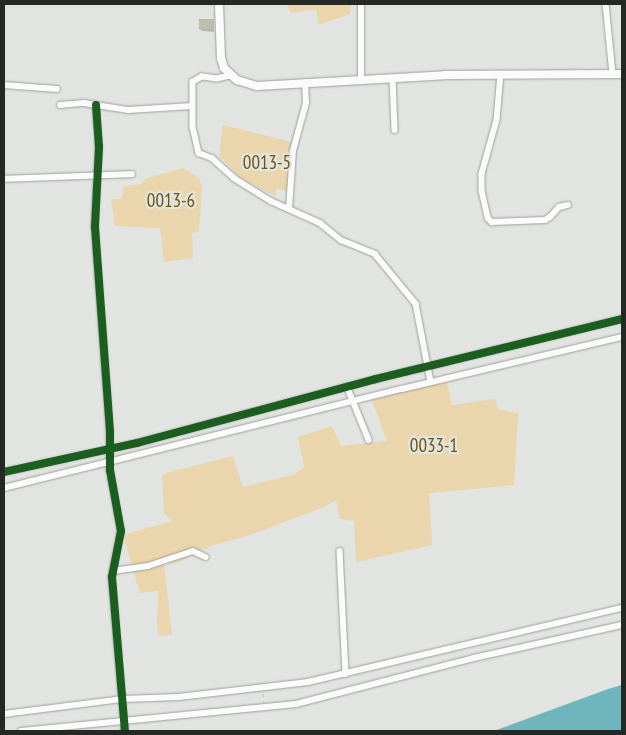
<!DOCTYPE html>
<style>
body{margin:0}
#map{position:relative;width:626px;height:735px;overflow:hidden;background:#e1e4e0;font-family:"PT Sans Narrow",sans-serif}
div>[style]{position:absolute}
.green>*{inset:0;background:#ead5ad}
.water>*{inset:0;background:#6fb6bc}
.shadow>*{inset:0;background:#0003}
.building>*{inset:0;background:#bdbfac;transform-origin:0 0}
.path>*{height:1px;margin-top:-0.5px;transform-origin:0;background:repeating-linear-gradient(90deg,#c2c3c1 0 4px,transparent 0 8px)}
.roads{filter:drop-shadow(0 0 1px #9ea09d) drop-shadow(0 0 1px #9ea09d)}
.street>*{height:5.5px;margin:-2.75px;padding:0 2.75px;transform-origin:2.75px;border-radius:2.75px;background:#fafbfa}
.secondary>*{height:8px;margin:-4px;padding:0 4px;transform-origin:4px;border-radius:4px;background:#fafbfa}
.cycleway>*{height:8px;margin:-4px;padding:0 4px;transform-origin:4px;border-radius:4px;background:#1b5e20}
span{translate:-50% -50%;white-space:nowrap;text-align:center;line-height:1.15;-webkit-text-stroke:4.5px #e0e5df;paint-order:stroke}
.park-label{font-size:19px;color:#705110}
.frame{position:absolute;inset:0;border:5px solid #262825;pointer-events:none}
</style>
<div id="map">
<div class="green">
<i style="clip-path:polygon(287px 4px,351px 4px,350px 14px,319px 25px,316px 9px,291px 13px)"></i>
<i style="clip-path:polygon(223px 125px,296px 143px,293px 193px,277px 188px,275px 196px,240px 177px,219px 156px)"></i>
<i style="clip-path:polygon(183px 168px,199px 178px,202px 185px,199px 231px,192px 233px,193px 258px,164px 262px,160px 228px,115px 226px,111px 199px,121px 199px,124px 186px,142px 184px,145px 179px)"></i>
<i style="clip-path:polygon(446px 379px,452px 405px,495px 399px,498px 409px,518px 413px,514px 485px,429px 493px,432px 545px,356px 562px,354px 521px,340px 519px,336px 500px,324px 507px,253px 534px,211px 546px,179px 562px,164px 564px,172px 635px,159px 636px,157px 626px,158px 591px,140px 593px,123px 535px,172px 521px,164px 513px,162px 476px,166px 473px,233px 456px,243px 487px,293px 475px,304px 467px,298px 437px,332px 426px,341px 446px,387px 441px,371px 398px)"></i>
</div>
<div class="water">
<i style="clip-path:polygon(622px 685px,622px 731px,494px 731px,608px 689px)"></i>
</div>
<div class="shadow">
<i style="clip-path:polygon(213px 20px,214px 32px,202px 31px,200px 29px)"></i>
</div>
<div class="building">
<i style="left:199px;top:19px;width:15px;height:10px"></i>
</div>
<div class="path">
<i style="left:263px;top:693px;width:9px;rotate:84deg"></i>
</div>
<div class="roads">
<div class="street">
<i style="left:606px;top:4px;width:70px;rotate:84.3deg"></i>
<i style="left:501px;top:74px;width:46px;rotate:95deg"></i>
<i style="left:497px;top:120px;width:56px;rotate:105.5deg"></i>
<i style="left:482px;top:174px;width:17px;rotate:90deg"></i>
<i style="left:482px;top:191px;width:28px;rotate:77deg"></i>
<i style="left:488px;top:218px;width:6px;rotate:45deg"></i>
<i style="left:492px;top:222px;width:53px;rotate:-2.2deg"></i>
<i style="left:545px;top:220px;width:6px;rotate:-31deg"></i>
<i style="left:550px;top:217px;width:13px;rotate:-48deg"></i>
<i style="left:559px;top:207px;width:9px;rotate:-13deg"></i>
<i style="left:230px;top:76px;width:13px;rotate:167deg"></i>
<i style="left:217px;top:79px;width:15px;rotate:-172deg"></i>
<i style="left:202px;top:77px;width:10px;rotate:151deg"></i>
<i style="left:193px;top:82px;width:45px;rotate:90deg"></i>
<i style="left:193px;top:127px;width:27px;rotate:77deg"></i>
<i style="left:199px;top:153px;width:14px;rotate:21deg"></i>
<i style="left:212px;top:158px;width:30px;rotate:42deg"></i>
<i style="left:234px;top:178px;width:44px;rotate:31.9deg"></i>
<i style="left:271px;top:201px;width:54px;rotate:24.2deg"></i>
<i style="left:320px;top:223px;width:27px;rotate:39deg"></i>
<i style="left:341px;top:240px;width:37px;rotate:22deg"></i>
<i style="left:375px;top:254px;width:65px;rotate:50.6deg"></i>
<i style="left:416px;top:304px;width:79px;rotate:79.1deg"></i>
<i style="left:393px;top:78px;width:52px;rotate:87.8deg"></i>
<i style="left:361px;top:80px;width:76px;rotate:-90deg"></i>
<i style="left:4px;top:85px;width:53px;rotate:4.3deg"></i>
<i style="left:60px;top:105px;width:24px;rotate:-5deg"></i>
<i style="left:84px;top:103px;width:45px;rotate:9deg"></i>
<i style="left:128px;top:110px;width:64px;rotate:-3.6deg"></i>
<i style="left:96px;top:105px;width:42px;rotate:85.9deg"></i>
<i style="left:99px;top:147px;width:80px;rotate:92.9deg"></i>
<i style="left:95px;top:227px;width:206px;rotate:85.8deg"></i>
<i style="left:110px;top:432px;width:38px;rotate:90deg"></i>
<i style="left:110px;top:470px;width:62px;rotate:79.8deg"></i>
<i style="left:121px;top:531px;width:47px;rotate:101.1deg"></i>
<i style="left:112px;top:577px;width:155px;rotate:85.2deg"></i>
<i style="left:4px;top:179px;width:128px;rotate:-2.2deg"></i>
<i style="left:289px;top:209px;width:58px;rotate:-86.1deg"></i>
<i style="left:293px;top:151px;width:50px;rotate:-74.8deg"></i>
<i style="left:306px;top:103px;width:20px;rotate:-93deg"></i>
<i style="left:347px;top:386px;width:58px;rotate:67.8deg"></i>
<i style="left:4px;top:472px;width:136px;rotate:-12.3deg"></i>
<i style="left:137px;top:443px;width:247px;rotate:-15deg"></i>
<i style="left:376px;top:379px;width:253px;rotate:-13.7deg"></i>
<i style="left:4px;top:488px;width:410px;rotate:-14deg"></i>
<i style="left:402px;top:389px;width:226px;rotate:-13.3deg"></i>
<i style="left:340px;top:551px;width:123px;rotate:87.2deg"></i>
<i style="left:113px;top:571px;width:35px;rotate:-8deg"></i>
<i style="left:148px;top:566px;width:47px;rotate:-18.4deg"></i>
<i style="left:193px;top:551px;width:14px;rotate:25deg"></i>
<i style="left:4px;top:714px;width:120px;rotate:-7.2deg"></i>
<i style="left:123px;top:699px;width:56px;rotate:-2deg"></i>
<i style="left:179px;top:697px;width:130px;rotate:-6.6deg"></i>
<i style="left:308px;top:682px;width:323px;rotate:-13.3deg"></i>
<i style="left:21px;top:731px;width:276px;rotate:-5.6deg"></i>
<i style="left:296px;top:704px;width:184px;rotate:-14.5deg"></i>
<i style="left:474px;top:658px;width:152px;rotate:-12.6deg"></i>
</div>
<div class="secondary">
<i style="left:219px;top:4px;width:54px;rotate:87.9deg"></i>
<i style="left:221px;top:58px;width:10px;rotate:73deg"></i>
<i style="left:224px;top:68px;width:18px;rotate:43deg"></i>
<i style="left:237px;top:80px;width:21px;rotate:17deg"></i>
<i style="left:257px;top:86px;width:188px;rotate:-3.3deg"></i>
<i style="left:445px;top:75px;width:177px;rotate:-0.3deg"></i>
</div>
</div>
<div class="cycleway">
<i style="left:96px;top:105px;width:42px;rotate:85.9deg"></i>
<i style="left:99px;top:147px;width:80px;rotate:92.9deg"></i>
<i style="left:95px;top:227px;width:206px;rotate:85.8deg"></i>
<i style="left:110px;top:432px;width:38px;rotate:90deg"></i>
<i style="left:110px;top:470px;width:62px;rotate:79.8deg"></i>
<i style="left:121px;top:531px;width:47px;rotate:101.1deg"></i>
<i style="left:112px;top:577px;width:155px;rotate:85.2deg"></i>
<i style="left:4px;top:472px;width:136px;rotate:-12.3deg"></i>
<i style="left:137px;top:443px;width:247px;rotate:-15deg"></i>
<i style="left:376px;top:379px;width:253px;rotate:-13.7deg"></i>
</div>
<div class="park-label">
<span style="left:267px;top:163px">0013-5</span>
<span style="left:171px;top:201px">0013-6</span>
<span style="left:434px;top:446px">0033-1</span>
</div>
<div class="frame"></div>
</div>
